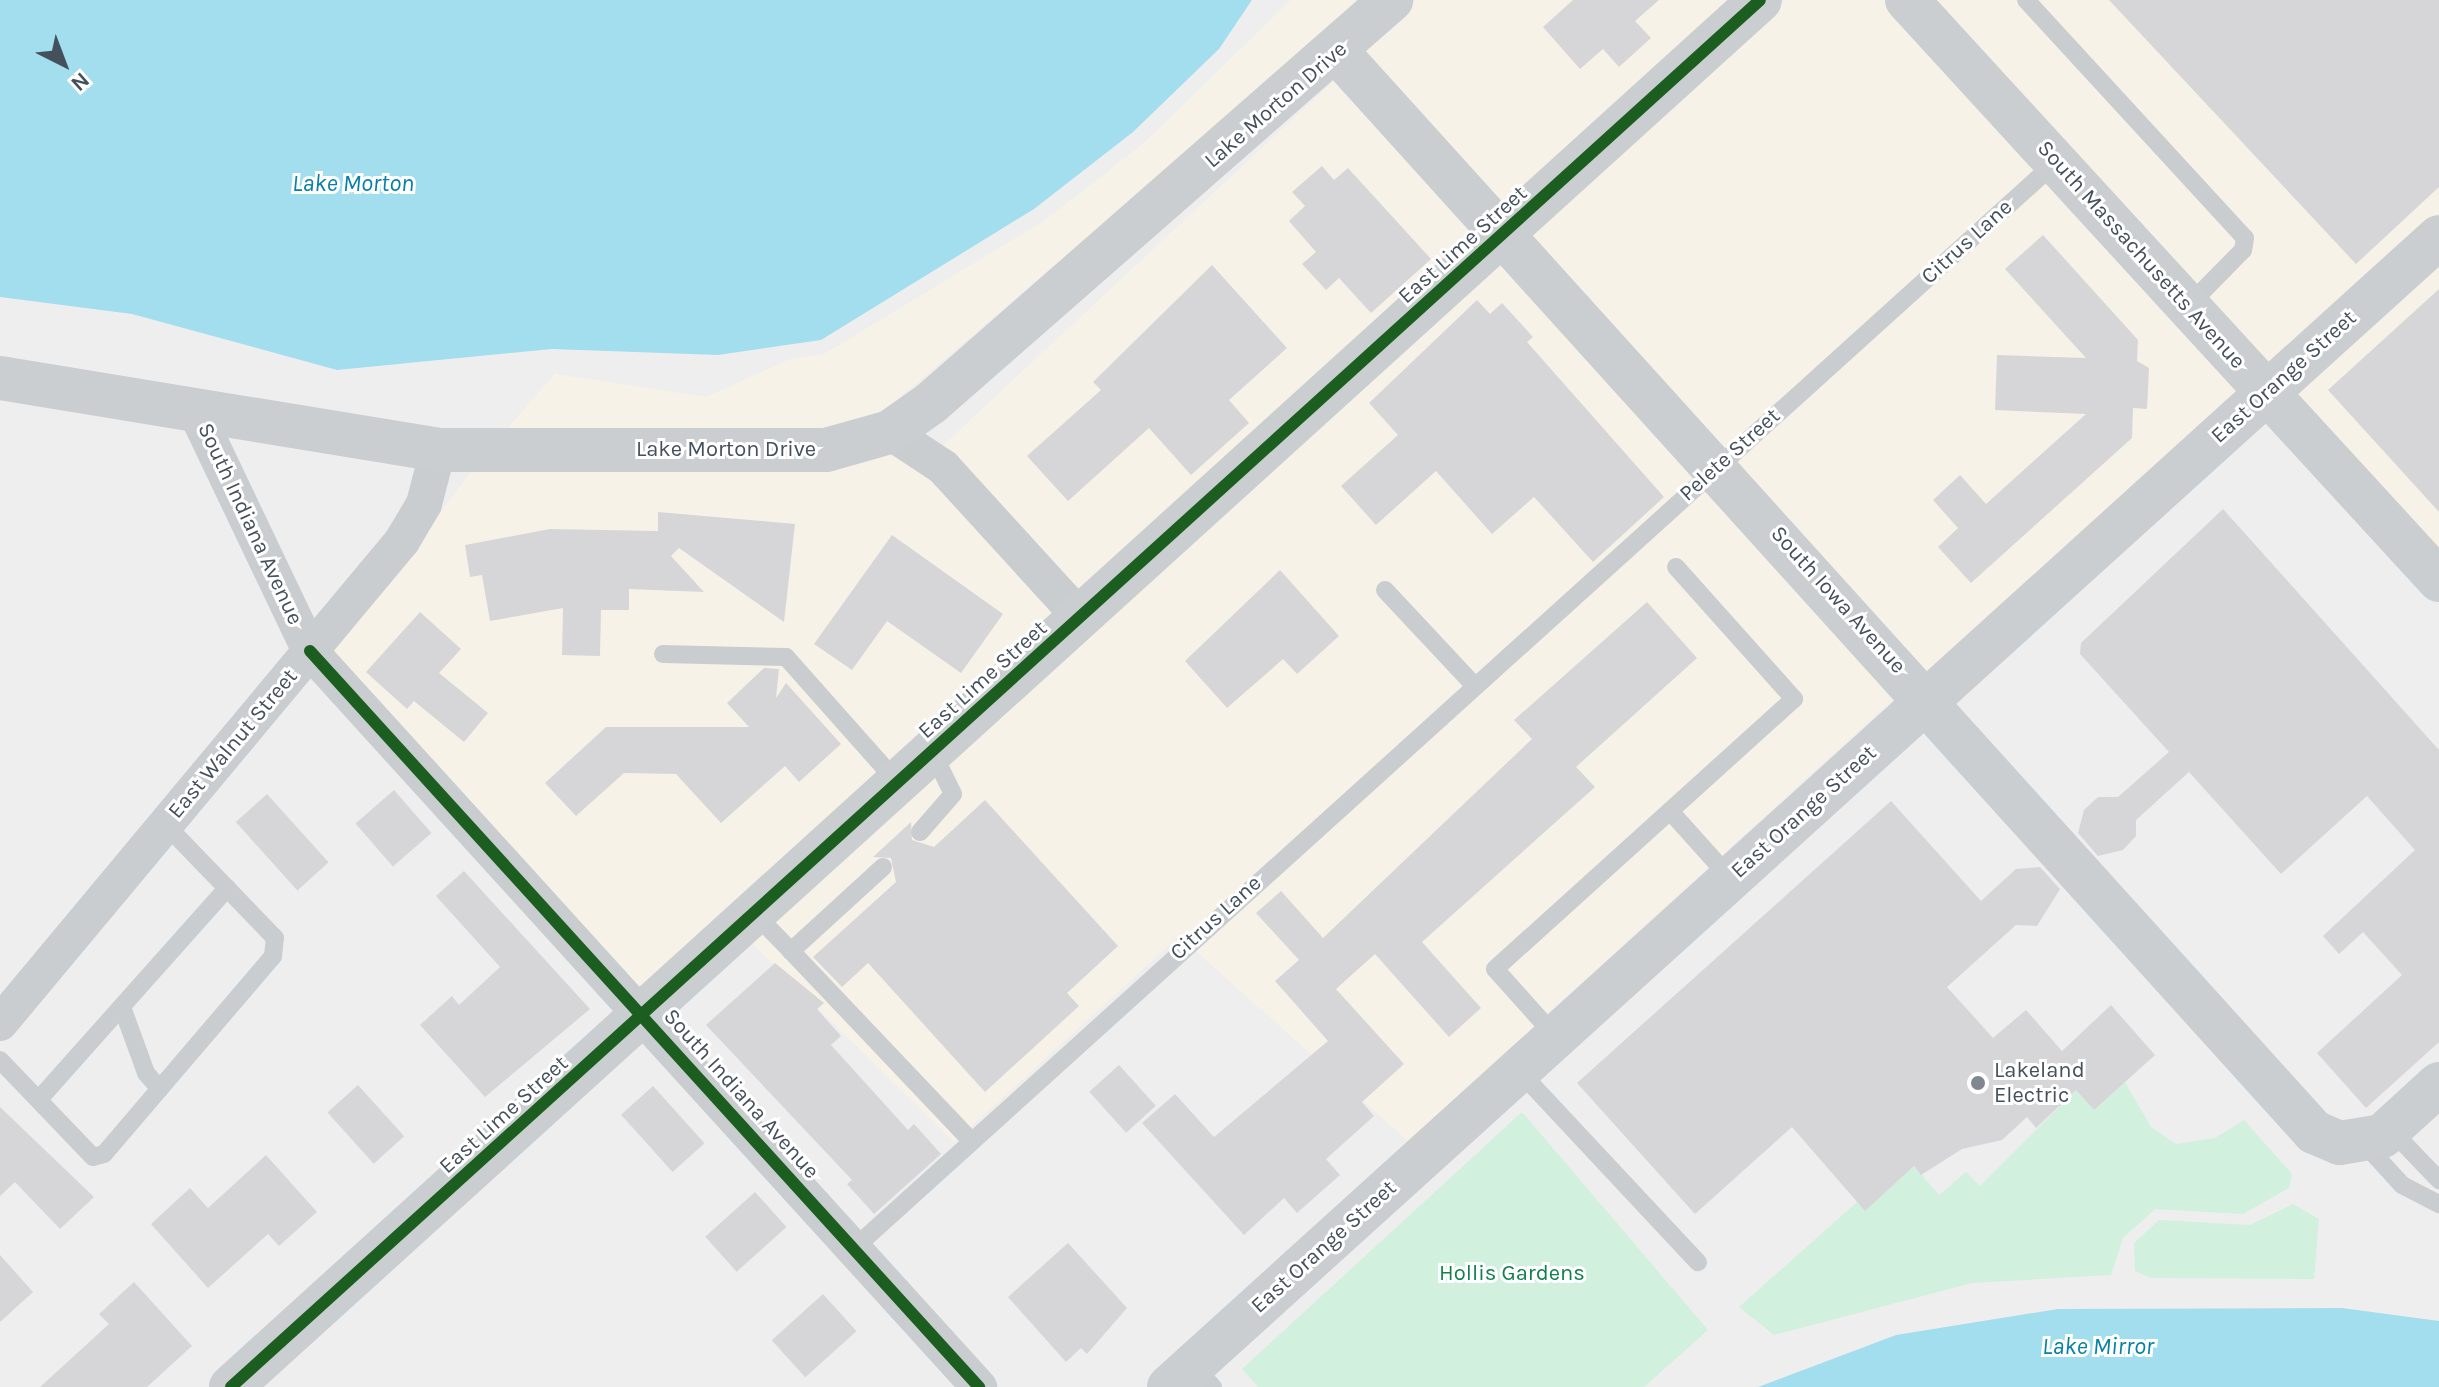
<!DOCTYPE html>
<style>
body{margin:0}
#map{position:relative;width:2439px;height:1387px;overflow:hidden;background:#efeeee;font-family:Karla,sans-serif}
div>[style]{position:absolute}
.commercial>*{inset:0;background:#f7f2e8;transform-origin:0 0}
.green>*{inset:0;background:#d1f0de}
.water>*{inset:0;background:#a3deef}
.building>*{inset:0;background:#d6d6d8;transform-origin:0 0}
.lane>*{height:18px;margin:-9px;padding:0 9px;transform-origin:9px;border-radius:9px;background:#cacdcf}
.street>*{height:36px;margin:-18px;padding:0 18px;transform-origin:18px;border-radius:18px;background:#cacdcf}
.secondary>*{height:44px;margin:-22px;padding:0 22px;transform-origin:22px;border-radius:22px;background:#caced1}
.cycleway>*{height:12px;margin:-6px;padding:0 6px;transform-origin:6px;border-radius:6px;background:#1b5e20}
.dots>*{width:22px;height:22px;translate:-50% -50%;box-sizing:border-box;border:4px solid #fff;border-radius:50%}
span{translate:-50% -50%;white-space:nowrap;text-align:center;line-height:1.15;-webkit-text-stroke:6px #fff;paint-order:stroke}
.street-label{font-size:22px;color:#44505c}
.poi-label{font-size:22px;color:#44505c}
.left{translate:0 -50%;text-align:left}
.park-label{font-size:22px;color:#12804c}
.water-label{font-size:24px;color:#0680a6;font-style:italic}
.north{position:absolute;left:24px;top:24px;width:80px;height:80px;-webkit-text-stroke:6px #fff;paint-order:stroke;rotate:138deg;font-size:22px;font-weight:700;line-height:32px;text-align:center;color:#44505c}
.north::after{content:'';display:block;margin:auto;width:28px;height:36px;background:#44505c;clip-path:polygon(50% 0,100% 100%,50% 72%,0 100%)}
</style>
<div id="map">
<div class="commercial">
<i style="clip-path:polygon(1291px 0,1365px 0,878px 416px,822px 433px,504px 432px,555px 374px,706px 397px,790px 359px,824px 354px,1044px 221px,1144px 143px)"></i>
<i style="clip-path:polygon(1415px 0,1732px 0,1504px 210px,1362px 55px)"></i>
<i style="clip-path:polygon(1786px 0,1885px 0,2242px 390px,1925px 672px,1529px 237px)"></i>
<i style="clip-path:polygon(1929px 0,2439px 0,2439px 213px,2266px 368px)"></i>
<i style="left:1338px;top:77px;width:211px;height:549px;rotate:47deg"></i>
<i style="clip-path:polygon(1505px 259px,1900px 693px,1408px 1141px,1179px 936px,954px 1142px,752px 943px)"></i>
<i style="clip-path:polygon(2439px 262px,2439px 556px,2291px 395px)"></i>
<i style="clip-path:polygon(889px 451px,932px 480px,1057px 615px,644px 992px,333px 652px,474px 468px)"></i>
</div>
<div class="green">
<i style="clip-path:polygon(2125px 1082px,2151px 1127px,2176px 1144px,2215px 1138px,2244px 1120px,2292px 1174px,2289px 1188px,2243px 1214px,2155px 1209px,2123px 1238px,2111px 1275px,1972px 1283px,1774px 1335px,1739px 1307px,1857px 1202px,1865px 1210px,1914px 1166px,1939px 1195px,1966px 1172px,1980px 1186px,2076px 1090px,2094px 1110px)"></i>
<i style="clip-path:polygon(1522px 1112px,1708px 1330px,1644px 1387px,1258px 1387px,1242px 1369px)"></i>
<i style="clip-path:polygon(2293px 1204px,2319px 1219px,2314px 1279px,2151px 1278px,2135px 1271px,2134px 1243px,2159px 1220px,2250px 1225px)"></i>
</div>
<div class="water">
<i style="clip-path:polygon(0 0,1252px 0,1219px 49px,1133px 132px,1034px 209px,821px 340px,718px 355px,552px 349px,337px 370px,132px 314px,0 297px)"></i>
<i style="clip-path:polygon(2342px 1308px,2439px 1321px,2439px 1387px,1758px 1387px,1896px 1335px,2058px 1309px)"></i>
</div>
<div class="building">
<i style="clip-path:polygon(1573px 0,1659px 0,1635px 21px,1651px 38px,1619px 67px,1603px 49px,1580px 69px,1543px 27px)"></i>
<i style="clip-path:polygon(2109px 0,2439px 0,2439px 187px,2356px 264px)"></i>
<i style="clip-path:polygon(1322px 166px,1334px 180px,1348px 168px,1431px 259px,1371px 313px,1339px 278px,1326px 290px,1302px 264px,1316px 252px,1289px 221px,1305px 206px,1292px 192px)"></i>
<i style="clip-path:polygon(2043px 235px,2138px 340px,2137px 361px,2149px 368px,2147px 409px,2133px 408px,2132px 438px,1971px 583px,1938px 547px,1958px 528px,1933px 500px,1960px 475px,1986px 504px,2086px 414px,1995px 410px,1997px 355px,2086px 358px,2005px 269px)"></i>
<i style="clip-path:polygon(1212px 265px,1287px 348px,1229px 400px,1249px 423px,1191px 475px,1149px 428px,1068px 501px,1027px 456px,1101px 390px,1093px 382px)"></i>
<i style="clip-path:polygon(2439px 289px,2439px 512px,2328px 390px)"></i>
<i style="clip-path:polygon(1477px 300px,1490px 314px,1502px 303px,1533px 337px,1527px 342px,1664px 497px,1593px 562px,1534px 497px,1492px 534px,1436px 471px,1376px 525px,1341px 486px,1398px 435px,1369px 403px)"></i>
<i style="clip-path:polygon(2223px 509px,2439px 750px,2439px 1042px,2366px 1108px,2317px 1053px,2402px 975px,2363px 932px,2339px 954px,2323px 936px,2415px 850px,2367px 796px,2281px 874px,2189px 772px,2136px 820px,2136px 836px,2123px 850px,2098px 856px,2078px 833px,2084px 810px,2098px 797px,2118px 797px,2169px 752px,2080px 654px,2081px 643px)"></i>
<i style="clip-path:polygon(658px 512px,795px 524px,784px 622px,679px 548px,671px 556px,704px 592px,629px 589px,629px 610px,601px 610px,600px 656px,562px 655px,563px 608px,490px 621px,482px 575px,470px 577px,465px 545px,550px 529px,658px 531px)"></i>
<i style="clip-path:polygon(892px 535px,1003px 614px,961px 673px,887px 621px,852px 670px,814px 644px)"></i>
<i style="clip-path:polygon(1280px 570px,1339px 636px,1297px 674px,1283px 659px,1227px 708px,1185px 661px)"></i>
<i style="clip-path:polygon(1647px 602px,1697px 658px,1576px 767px,1595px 787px,1422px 942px,1481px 1008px,1449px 1037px,1375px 954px,1336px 989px,1404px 1064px,1362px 1102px,1374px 1116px,1326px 1159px,1340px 1175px,1297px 1213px,1284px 1198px,1244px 1235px,1142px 1123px,1175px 1094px,1214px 1137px,1328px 1041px,1275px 981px,1299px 960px,1256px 913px,1281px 891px,1323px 938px,1532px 739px,1514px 720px)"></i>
<i style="clip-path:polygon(420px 612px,461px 649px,439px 673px,488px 713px,464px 742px,414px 701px,407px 709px,366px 672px)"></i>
<i style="clip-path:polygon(764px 668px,779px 669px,776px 698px,786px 683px,841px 744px,799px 782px,785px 766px,721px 823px,676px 774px,624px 773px,576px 816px,545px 783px,606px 727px,749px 727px,727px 703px)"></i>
<i style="left:394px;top:790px;width:57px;height:51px;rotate:49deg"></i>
<i style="left:267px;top:794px;width:92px;height:42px;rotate:48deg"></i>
<i style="clip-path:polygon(985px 800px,1118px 946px,1067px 993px,1079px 1006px,985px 1092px,868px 963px,842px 987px,813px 957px,896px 882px,891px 858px,873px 857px,911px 822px,912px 840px,934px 847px)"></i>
<i style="clip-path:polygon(1891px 801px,1981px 901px,2016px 869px,2040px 867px,2060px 889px,2037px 926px,2016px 925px,1947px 987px,1993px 1038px,2026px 1010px,2062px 1051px,2111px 1005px,2155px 1055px,2094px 1110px,2076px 1090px,2036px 1128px,2027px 1117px,2002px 1140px,1962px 1149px,1921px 1175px,1914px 1166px,1865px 1211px,1792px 1127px,1695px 1214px,1577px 1083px)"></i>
<i style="clip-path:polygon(464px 871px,590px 1009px,485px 1097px,420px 1025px,452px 996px,459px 1005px,500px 967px,436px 896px)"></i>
<i style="clip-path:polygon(775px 963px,824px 1003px,817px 1009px,841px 1036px,831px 1045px,908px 1130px,914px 1124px,941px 1154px,874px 1214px,847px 1184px,852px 1180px,706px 1025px)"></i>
<i style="left:1119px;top:1065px;width:55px;height:40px;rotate:48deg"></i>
<i style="left:358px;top:1085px;width:69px;height:41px;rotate:48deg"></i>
<i style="left:653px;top:1086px;width:77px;height:43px;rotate:48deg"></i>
<i style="clip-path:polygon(0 1107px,94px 1197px,60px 1229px,15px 1182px,0 1196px)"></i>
<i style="clip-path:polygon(266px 1155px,317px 1212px,279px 1246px,268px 1234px,208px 1288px,151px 1224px,190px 1188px,208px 1208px)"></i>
<i style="left:755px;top:1192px;width:47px;height:67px;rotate:48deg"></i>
<i style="clip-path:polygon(1068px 1243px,1127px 1308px,1087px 1354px,1081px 1348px,1066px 1362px,1008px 1297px)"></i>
<i style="clip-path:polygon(0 1255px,33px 1292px,0 1322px)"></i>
<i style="clip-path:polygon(134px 1282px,192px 1346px,147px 1387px,40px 1387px,109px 1324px,99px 1314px)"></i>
<i style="left:823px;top:1294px;width:50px;height:69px;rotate:48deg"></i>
</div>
<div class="lane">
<i style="left:2026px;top:0;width:323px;rotate:47.4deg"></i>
<i style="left:2245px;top:238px;width:12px;rotate:99deg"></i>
<i style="left:2243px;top:250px;width:78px;rotate:134.5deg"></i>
<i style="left:1385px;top:590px;width:130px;rotate:46.9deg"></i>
<i style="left:663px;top:654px;width:123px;rotate:1.4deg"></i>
<i style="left:786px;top:657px;width:167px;rotate:48.4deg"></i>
<i style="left:1670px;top:811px;width:91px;rotate:48.1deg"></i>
<i style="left:920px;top:832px;width:50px;rotate:-49deg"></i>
<i style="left:953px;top:794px;width:46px;rotate:-116deg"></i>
<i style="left:883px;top:867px;width:125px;rotate:137.6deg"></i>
<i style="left:791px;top:951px;width:262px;rotate:46.5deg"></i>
<i style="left:756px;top:915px;width:50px;rotate:45.8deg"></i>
<i style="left:122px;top:1007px;width:70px;rotate:70deg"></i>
<i style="left:146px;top:1073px;width:21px;rotate:49deg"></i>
<i style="left:1556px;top:1037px;width:91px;rotate:-131.9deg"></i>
<i style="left:1495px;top:969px;width:403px;rotate:-42.1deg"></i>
<i style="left:1794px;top:699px;width:177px;rotate:-131.8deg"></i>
<i style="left:0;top:1060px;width:134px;rotate:46.2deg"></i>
<i style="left:93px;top:1157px;width:11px;rotate:-15deg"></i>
<i style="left:104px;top:1154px;width:260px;rotate:-49.5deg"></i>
<i style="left:273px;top:956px;width:18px;rotate:-84deg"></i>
<i style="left:275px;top:938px;width:157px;rotate:-134deg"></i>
<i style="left:1519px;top:1071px;width:262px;rotate:46.9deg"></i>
<i style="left:41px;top:1097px;width:280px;rotate:-48.3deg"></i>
<i style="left:2390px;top:1129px;width:71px;rotate:46.1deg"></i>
<i style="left:2362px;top:1141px;width:59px;rotate:47.7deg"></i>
<i style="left:2402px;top:1185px;width:42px;rotate:27.2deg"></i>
<i style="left:852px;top:1250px;width:1623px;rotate:-42.1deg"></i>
<i style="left:1193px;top:1365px;width:30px;rotate:48deg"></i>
</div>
<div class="street">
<i style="left:195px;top:410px;width:267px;rotate:64.5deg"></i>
<i style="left:310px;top:651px;width:995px;rotate:47.73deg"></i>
<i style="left:890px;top:432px;width:64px;rotate:33.4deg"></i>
<i style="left:943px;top:467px;width:205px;rotate:47.6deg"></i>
<i style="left:0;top:1023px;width:628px;rotate:-50.17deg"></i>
<i style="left:402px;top:541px;width:43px;rotate:-59.3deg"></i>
<i style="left:424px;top:504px;width:56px;rotate:-75.5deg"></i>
</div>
<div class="secondary">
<i style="left:1907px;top:0;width:787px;rotate:47.47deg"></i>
<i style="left:1338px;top:53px;width:1455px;rotate:47.87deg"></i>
<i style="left:2314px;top:1132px;width:28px;rotate:23deg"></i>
<i style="left:2340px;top:1143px;width:43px;rotate:-9.5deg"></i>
<i style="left:2382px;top:1136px;width:77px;rotate:-42.4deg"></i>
<i style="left:0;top:378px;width:444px;rotate:9.3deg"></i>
<i style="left:438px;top:450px;width:388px"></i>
<i style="left:826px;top:450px;width:66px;rotate:-15.7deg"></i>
<i style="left:890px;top:432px;width:50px;rotate:-35.3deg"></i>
<i style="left:931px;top:403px;width:612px;rotate:-41.22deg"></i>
<i style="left:231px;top:1387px;width:2064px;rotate:-42.21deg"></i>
<i style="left:1169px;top:1387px;width:1713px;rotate:-42.16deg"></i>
</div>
<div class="cycleway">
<i style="left:310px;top:651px;width:995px;rotate:47.73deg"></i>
<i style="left:231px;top:1387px;width:2064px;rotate:-42.21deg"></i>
</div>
<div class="dots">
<i style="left:1978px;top:1083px;background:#80878f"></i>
</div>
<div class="street-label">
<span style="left:1276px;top:105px;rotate:-41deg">Lake Morton Drive</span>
<span style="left:1967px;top:242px;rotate:-42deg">Citrus Lane</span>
<span style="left:1463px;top:245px;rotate:-42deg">East Lime Street</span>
<span style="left:2141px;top:255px;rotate:48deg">South Massachusetts Avenue</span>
<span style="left:2284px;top:377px;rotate:-42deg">East Orange Street</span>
<span style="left:726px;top:450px">Lake Morton Drive</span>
<span style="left:1730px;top:455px;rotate:-42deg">Pelete Street</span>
<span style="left:250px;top:524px;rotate:65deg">South Indiana Avenue</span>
<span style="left:1838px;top:600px;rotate:48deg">South Iowa Avenue</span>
<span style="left:983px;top:680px;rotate:-42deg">East Lime Street</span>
<span style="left:233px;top:744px;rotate:-50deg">East Walnut Street</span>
<span style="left:1804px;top:812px;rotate:-42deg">East Orange Street</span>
<span style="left:1216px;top:918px;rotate:-42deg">Citrus Lane</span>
<span style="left:741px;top:1094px;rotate:48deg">South Indiana Avenue</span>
<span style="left:504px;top:1115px;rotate:-42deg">East Lime Street</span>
<span style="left:1324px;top:1247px;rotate:-42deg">East Orange Street</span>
</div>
<div class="poi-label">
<span class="left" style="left:1994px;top:1083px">Lakeland<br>Electric</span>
</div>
<div class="park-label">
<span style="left:1512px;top:1274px">Hollis Gardens</span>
</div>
<div class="water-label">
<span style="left:353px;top:184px">Lake Morton</span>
<span style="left:2098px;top:1347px">Lake Mirror</span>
</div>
<div class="north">N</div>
</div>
